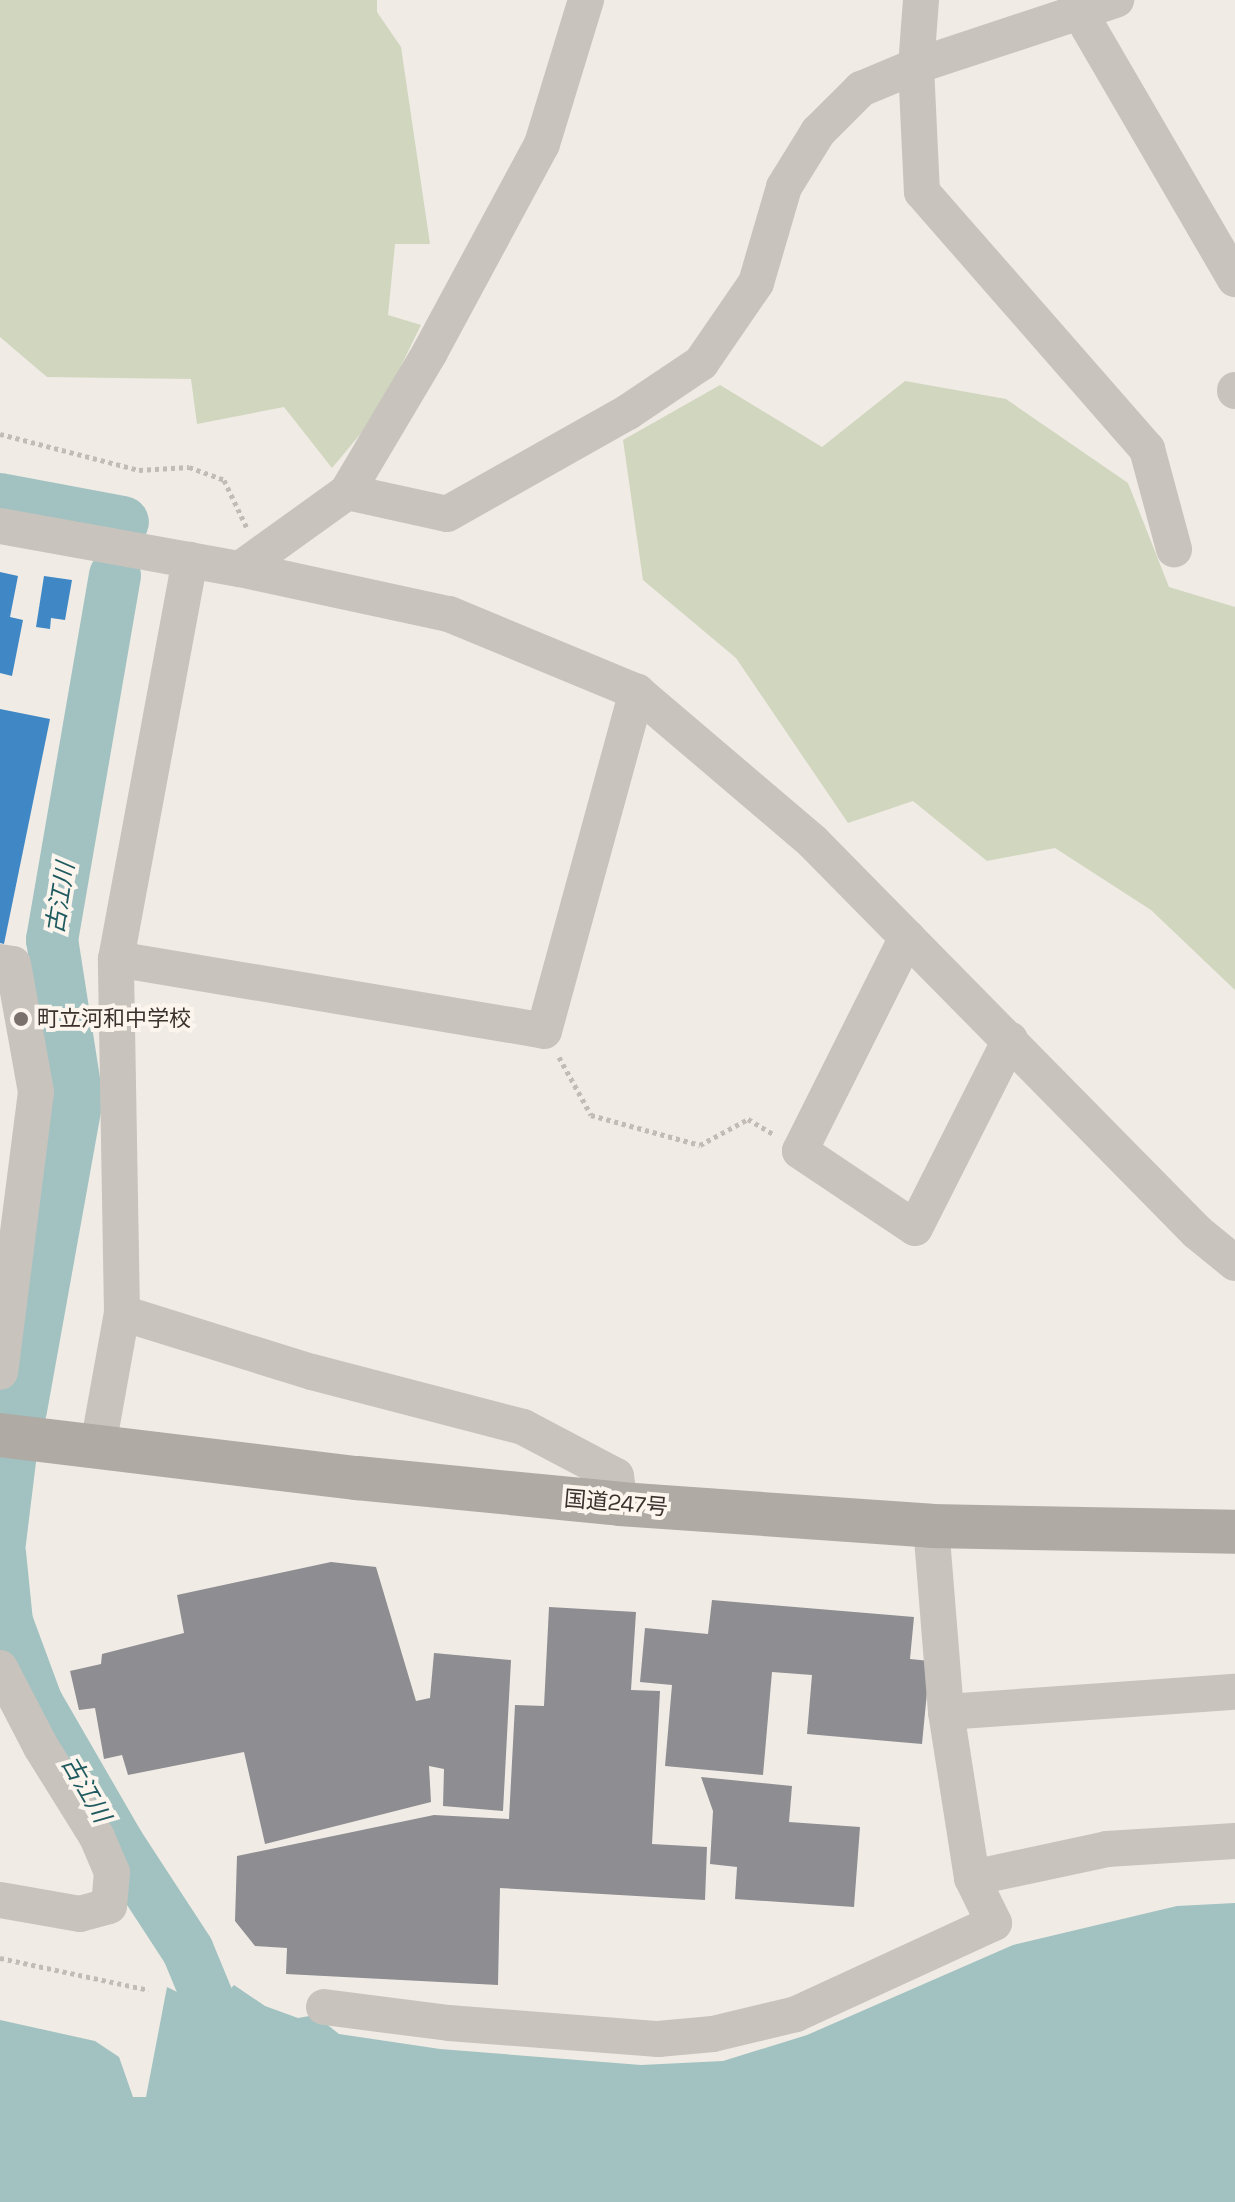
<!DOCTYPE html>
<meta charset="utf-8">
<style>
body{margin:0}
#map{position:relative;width:1235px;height:2202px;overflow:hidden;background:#f0ebe5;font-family:"Space Grotesk","Noto Sans JP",sans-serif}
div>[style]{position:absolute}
.green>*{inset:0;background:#d1d6bf}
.water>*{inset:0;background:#a1c2c1}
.schools>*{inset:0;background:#3f88c5}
.industry>*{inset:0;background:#8d8d92}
.river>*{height:52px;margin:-26px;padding:0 26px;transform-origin:26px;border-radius:26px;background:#a1c2c1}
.path>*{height:5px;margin-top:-2.5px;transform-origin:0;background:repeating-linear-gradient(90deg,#c2bbb6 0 4px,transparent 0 8px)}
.minor>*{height:36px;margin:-18px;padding:0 18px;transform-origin:18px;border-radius:18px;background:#c9c3be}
.highway>*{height:44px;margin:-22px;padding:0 22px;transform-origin:22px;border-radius:22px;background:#afaaa4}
.dots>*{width:22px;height:22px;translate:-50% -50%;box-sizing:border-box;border:4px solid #fbf5ee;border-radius:50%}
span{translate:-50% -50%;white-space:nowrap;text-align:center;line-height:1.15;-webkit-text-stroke:8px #fbf5ee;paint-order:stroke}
.poi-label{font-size:22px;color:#3b302b}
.left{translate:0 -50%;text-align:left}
.street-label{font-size:22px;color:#3b302b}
.water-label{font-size:24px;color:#1f5a5e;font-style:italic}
</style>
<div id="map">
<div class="green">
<i style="clip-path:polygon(0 0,377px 0,377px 12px,401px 47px,430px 244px,395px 244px,388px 315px,421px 325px,378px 413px,332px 468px,284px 407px,197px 424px,191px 379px,47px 377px,0 337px)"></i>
<i style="clip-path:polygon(905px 381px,1006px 399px,1128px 483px,1169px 587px,1235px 607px,1235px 990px,1151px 910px,1055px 848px,987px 861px,913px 801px,848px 823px,736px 658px,643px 580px,623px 440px,720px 385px,822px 447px)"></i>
</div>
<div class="water">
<i style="clip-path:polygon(1235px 1903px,1235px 2202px,0 2202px,0 2020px,95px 2041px,119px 2057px,133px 2097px,146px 2097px,167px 1987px,212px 2009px,234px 1985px,265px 2006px,298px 2018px,315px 2015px,339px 2034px,440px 2049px,641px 2065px,723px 2061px,807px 2035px,1013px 1945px,1177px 1906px)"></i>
</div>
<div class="schools">
<i style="clip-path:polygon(0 572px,18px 576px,10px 617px,23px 620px,12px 676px,0 673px)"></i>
<i style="clip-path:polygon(44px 576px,72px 580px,65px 620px,51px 618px,50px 629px,36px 627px)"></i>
<i style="clip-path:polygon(0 709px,50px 719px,4px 944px,0 943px)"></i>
</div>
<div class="industry">
<i style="clip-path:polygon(331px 1562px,376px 1567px,416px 1701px,430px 1698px,434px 1653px,511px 1660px,503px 1811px,443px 1806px,444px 1769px,429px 1766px,431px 1802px,265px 1844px,244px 1752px,128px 1775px,122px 1755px,104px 1759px,95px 1708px,79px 1710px,70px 1671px,101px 1664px,102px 1654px,184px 1633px,177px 1595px)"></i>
<i style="clip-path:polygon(712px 1600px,914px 1617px,910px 1659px,930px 1661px,922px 1744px,807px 1734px,812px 1675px,772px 1672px,763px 1775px,665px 1766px,672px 1685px,640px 1682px,645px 1628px,708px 1634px)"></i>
<i style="clip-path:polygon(549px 1607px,636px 1612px,631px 1690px,660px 1691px,652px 1844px,707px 1847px,705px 1900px,500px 1888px,498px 1985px,286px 1974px,287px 1948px,255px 1946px,235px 1921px,237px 1856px,434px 1815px,509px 1819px,515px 1705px,544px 1706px)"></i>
<i style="clip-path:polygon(701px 1777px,792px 1786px,789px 1822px,860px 1827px,854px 1907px,735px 1899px,737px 1867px,710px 1864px,713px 1811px)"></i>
</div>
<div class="river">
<i style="left:0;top:499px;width:125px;rotate:10.6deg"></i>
<i style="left:21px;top:1410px;width:316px;rotate:-79.8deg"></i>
<i style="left:77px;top:1099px;width:161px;rotate:-98.9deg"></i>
<i style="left:52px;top:940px;width:370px;rotate:-80.2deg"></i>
<i style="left:0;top:1542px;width:83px;rotate:-83deg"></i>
<i style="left:0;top:1553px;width:69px;rotate:84.2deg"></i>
<i style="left:7px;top:1622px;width:86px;rotate:69.7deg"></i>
<i style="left:37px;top:1703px;width:164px;rotate:60deg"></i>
<i style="left:119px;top:1845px;width:126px;rotate:56.9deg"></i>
<i style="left:188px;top:1951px;width:63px;rotate:67.5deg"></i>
</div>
<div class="path">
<i style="left:0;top:434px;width:144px;rotate:14.5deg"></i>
<i style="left:139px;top:470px;width:50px;rotate:-3.4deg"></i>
<i style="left:189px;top:467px;width:37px;rotate:20deg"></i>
<i style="left:224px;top:480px;width:53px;rotate:64.4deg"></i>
<i style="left:559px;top:1057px;width:66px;rotate:61.1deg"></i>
<i style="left:591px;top:1115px;width:113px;rotate:15.4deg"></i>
<i style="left:700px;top:1145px;width:55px;rotate:-28.4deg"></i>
<i style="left:748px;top:1119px;width:31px;rotate:31deg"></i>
<i style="left:0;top:1958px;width:152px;rotate:12.1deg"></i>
</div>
<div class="minor">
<i style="left:921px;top:0;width:66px;rotate:94.3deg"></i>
<i style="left:916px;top:66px;width:126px;rotate:87.3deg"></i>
<i style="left:922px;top:192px;width:342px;rotate:48.8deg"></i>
<i style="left:1147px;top:449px;width:104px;rotate:74.9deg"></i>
<i style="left:1080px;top:13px;width:308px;rotate:59.8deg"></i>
<i style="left:1235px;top:390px;width:1px;rotate:90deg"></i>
<i style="left:347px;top:492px;width:102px;rotate:12.4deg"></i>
<i style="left:447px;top:514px;width:208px;rotate:-29.4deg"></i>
<i style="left:628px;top:412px;width:88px;rotate:-33.9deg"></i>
<i style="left:701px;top:363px;width:97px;rotate:-55.5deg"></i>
<i style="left:756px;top:283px;width:100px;rotate:-73.7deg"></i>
<i style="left:784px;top:187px;width:65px;rotate:-58.3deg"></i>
<i style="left:818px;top:132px;width:61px;rotate:-45deg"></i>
<i style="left:861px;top:89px;width:60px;rotate:-22.7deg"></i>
<i style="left:916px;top:66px;width:211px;rotate:-18.3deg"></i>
<i style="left:0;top:526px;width:244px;rotate:10.2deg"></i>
<i style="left:240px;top:569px;width:214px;rotate:12.2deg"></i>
<i style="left:449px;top:614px;width:204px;rotate:22.5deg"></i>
<i style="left:637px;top:692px;width:231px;rotate:40.4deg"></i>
<i style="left:813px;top:842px;width:547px;rotate:45.44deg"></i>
<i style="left:1197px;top:1232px;width:49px;rotate:39.2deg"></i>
<i style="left:240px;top:569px;width:132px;rotate:-35.7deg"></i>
<i style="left:347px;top:492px;width:163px;rotate:-59.3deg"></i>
<i style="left:430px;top:352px;width:236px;rotate:-61.7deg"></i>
<i style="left:542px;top:144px;width:151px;rotate:-73deg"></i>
<i style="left:907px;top:937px;width:239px;rotate:116.6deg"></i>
<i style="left:800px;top:1151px;width:138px;rotate:33.8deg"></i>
<i style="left:915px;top:1228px;width:211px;rotate:-63.2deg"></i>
<i style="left:116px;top:959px;width:434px;rotate:9.5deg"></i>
<i style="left:544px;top:1031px;width:352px;rotate:-74.7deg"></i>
<i style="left:0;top:962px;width:13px;rotate:9deg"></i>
<i style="left:13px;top:964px;width:130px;rotate:79.8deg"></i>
<i style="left:36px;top:1092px;width:282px;rotate:97.3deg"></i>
<i style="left:122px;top:1313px;width:199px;rotate:17.3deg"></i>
<i style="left:312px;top:1372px;width:218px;rotate:14.6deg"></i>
<i style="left:523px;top:1427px;width:105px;rotate:27.8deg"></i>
<i style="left:616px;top:1476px;width:28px;rotate:82deg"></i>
<i style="left:98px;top:1446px;width:135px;rotate:-79.8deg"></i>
<i style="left:122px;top:1313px;width:354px;rotate:-91deg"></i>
<i style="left:116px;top:959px;width:406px;rotate:-79.5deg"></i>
<i style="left:0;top:1668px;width:89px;rotate:62.6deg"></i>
<i style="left:41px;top:1747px;width:106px;rotate:58.1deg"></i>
<i style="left:97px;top:1837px;width:38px;rotate:67deg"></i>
<i style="left:112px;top:1872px;width:34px;rotate:95deg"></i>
<i style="left:109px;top:1906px;width:30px;rotate:165deg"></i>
<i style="left:80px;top:1914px;width:81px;rotate:-170.1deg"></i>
<i style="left:946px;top:1712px;width:290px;rotate:-4deg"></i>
<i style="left:972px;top:1878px;width:138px;rotate:-12.1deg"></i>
<i style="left:1107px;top:1849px;width:128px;rotate:-3.6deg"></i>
<i style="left:324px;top:2007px;width:126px;rotate:7.3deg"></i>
<i style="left:449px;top:2023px;width:210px;rotate:4.4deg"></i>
<i style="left:658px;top:2039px;width:55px;rotate:-5.2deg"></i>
<i style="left:713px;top:2034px;width:85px;rotate:-13.5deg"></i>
<i style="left:796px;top:2014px;width:218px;rotate:-24.7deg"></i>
<i style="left:994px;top:1923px;width:50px;rotate:-116.1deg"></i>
<i style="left:972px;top:1878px;width:168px;rotate:-98.9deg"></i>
<i style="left:946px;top:1712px;width:187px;rotate:-94.6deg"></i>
</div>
<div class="highway">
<i style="left:0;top:1435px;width:360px;rotate:6.9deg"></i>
<i style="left:357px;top:1478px;width:264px;rotate:5.6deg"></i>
<i style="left:620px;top:1504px;width:312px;rotate:4deg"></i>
<i style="left:931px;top:1526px;width:304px;rotate:1.1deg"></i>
</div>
<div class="dots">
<i style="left:21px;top:1019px;background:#7a716c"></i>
</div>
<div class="poi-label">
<span class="left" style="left:37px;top:1019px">町立河和中学校</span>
</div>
<div class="street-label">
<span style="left:616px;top:1503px;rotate:5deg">国道247号</span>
</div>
<div class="water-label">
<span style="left:60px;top:898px;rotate:-81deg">古江川</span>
<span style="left:86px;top:1789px;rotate:60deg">古江川</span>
</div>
</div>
